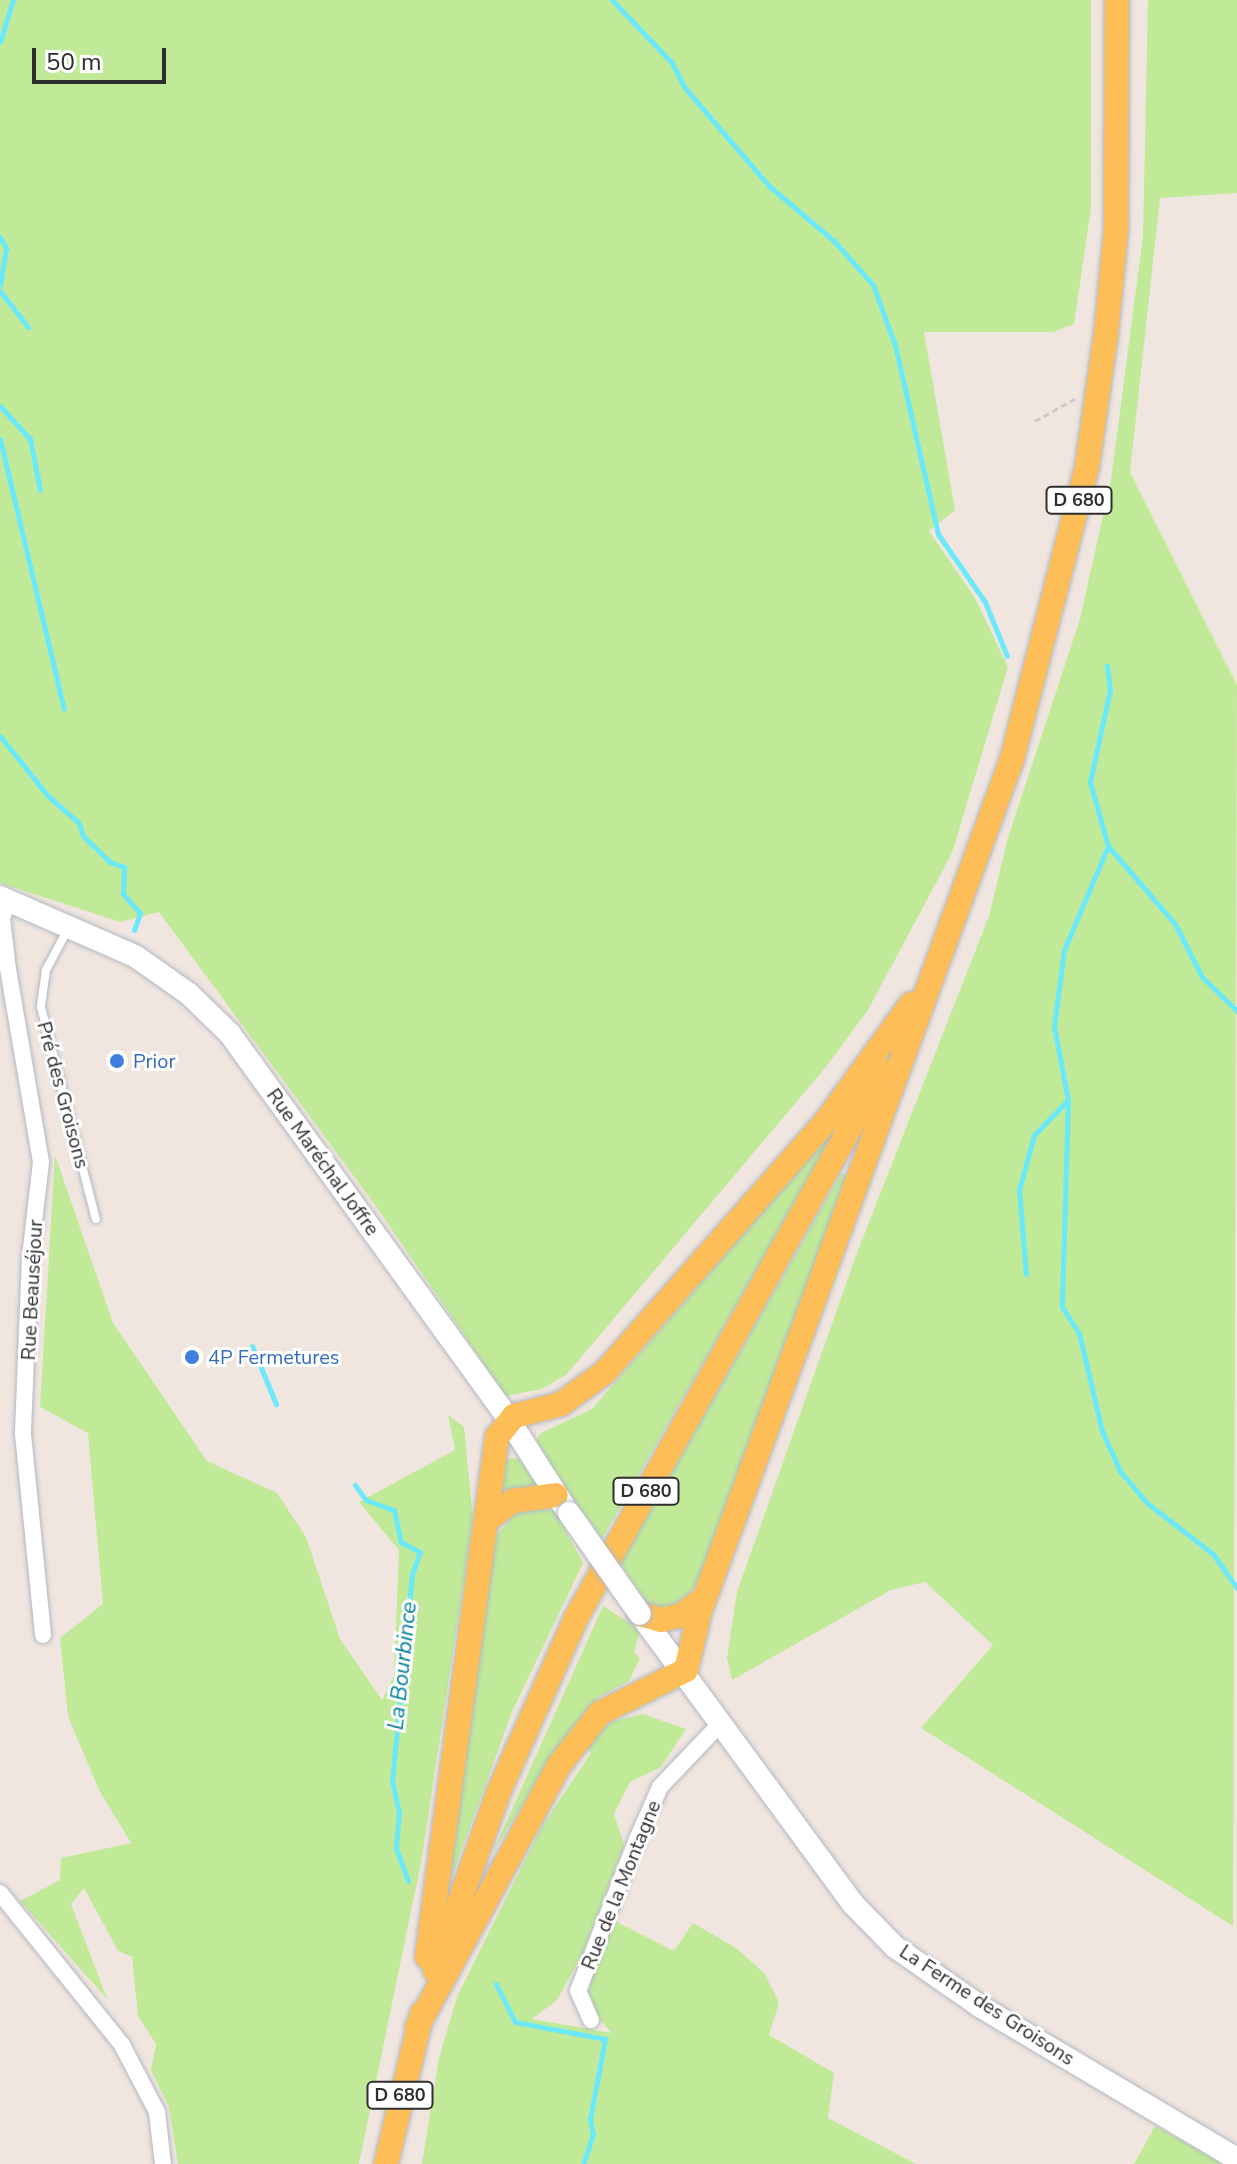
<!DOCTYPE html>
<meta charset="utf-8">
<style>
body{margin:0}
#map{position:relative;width:1237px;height:2164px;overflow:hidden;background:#f0e6df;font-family:"Nunito Sans",sans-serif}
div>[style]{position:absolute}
.green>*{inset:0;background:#c0ea98}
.stream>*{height:5px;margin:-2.5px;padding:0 2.5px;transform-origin:2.5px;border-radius:2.5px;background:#6be8f9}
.path>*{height:3px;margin-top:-1.5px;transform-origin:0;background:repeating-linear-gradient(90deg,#c9c9c9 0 6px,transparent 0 10px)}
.roads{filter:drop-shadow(0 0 2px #b3b8c2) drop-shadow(0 0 2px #b3b8c2)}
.service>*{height:8px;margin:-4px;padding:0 4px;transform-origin:4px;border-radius:4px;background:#fff}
.minor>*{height:16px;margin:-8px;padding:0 8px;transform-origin:8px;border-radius:8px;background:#fff}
.secondary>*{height:22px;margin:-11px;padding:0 11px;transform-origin:11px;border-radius:11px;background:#fff}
.primary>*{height:24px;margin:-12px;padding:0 12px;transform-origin:12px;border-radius:12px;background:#fdbe58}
.bridges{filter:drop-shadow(0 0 2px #b3b8c2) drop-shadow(0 0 2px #b3b8c2)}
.secondary-bridge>*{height:22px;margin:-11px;padding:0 11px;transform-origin:11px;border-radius:11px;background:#fff}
.dots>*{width:22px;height:22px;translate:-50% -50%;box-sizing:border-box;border:4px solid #fff;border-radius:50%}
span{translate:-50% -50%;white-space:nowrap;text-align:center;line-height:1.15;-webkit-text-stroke:6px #fff;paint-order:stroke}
.shield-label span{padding:2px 6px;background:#fff;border:2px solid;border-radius:6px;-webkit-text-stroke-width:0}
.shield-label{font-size:18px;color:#2e2e2e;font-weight:700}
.shop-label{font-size:20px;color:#366cbe}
.left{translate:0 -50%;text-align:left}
.street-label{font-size:20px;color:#2e2e2e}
.water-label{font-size:22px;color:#04809d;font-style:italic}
.scale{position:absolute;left:32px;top:48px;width:134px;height:36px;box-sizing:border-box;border:4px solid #2e2e2e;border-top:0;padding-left:10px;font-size:24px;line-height:28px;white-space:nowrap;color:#2e2e2e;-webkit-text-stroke:6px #fff;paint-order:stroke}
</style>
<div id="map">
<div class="green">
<i style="clip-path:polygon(0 0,1091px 0,1091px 208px,1074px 324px,1053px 332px,924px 332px,955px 510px,929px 531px,975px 598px,1008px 667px,952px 853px,868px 1010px,825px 1068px,567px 1374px,542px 1389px,506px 1396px,373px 1202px,159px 912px,120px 922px,0 883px)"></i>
<i style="clip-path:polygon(1148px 0,1237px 0,1237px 193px,1160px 198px,1130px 472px,1237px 685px,1233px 1926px,921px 1728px,993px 1645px,925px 1582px,891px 1590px,732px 1680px,727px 1658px,737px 1592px,857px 1253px,989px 916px,1008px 838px,1080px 619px,1111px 480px,1143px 236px)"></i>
<i style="clip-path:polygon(846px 1114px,602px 1539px,534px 1444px,541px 1433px,592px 1409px)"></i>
<i style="clip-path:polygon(55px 1155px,113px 1323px,207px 1461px,277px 1493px,306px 1537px,340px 1639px,382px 1700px,394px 1676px,399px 1550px,359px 1502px,455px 1450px,448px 1415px,464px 1427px,473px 1520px,421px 1863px,359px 2164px,178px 2164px,169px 2107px,151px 2070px,156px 2044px,138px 2016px,132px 1957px,118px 1951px,84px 1888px,71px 1904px,107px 1999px,20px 1901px,60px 1880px,61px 1858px,131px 1843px,99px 1790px,68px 1716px,60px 1638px,103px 1604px,88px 1433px,40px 1407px)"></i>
<i style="clip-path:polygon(842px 1172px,848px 1179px,706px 1576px,680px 1601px,665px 1609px,651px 1608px,620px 1563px)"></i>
<i style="clip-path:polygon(511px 1458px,519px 1459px,537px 1486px,495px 1505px,504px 1462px)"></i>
<i style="clip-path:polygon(534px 1508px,555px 1511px,583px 1563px,512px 1712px,447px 1890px,492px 1540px,514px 1515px)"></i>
<i style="clip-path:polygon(603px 1606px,640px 1630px,634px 1652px,640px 1658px,629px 1681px,599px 1697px,563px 1740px,492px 1854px)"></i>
<i style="clip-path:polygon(643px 1714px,686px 1729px,661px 1767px,630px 1782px,614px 1814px,624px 1845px,582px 1955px,557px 2000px,532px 2019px,612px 2033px,588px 2007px,590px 1983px,613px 1920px,674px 1951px,693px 1923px,736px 1948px,765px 1974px,779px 2003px,769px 2035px,834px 2073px,828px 2118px,916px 2164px,422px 2164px,439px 2058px,457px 1997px,541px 1828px,591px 1753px,585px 1743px,613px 1721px)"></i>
<i style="clip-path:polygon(1155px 2126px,1201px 2151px,1222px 2164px,1134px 2164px)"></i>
</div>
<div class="stream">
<i style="left:612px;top:0;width:87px;rotate:46.4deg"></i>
<i style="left:672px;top:63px;width:28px;rotate:63deg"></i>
<i style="left:685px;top:88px;width:129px;rotate:49.4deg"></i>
<i style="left:769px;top:186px;width:85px;rotate:40.2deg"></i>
<i style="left:834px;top:241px;width:59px;rotate:48.4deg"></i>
<i style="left:873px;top:285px;width:64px;rotate:69.9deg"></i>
<i style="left:895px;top:345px;width:194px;rotate:77.2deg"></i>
<i style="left:938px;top:534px;width:83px;rotate:55.3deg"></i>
<i style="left:985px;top:602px;width:58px;rotate:67.8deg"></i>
<i style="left:0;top:42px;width:44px;rotate:-72.8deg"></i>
<i style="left:0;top:237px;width:13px;rotate:61deg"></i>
<i style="left:6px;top:248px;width:37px;rotate:99deg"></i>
<i style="left:0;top:291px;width:46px;rotate:52.1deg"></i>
<i style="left:0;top:406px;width:45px;rotate:47.7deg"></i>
<i style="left:30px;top:439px;width:52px;rotate:78.9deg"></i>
<i style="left:0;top:439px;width:277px;rotate:76.7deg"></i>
<i style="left:1107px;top:666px;width:24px;rotate:83deg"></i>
<i style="left:1110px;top:690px;width:94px;rotate:102.3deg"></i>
<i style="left:1090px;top:782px;width:66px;rotate:74.3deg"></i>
<i style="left:1108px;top:846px;width:113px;rotate:112.9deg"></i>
<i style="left:1064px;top:950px;width:77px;rotate:97.5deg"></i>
<i style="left:1054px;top:1026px;width:75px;rotate:79.3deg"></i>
<i style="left:1068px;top:1100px;width:207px;rotate:91.7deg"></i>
<i style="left:1062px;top:1307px;width:31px;rotate:57deg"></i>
<i style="left:1079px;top:1333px;width:101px;rotate:76.8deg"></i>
<i style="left:1102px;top:1431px;width:44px;rotate:65.8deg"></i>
<i style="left:1120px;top:1471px;width:42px;rotate:49.8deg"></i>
<i style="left:1147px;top:1503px;width:83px;rotate:37.7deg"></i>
<i style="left:1213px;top:1554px;width:42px;rotate:54.8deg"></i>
<i style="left:0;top:736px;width:77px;rotate:51.3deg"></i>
<i style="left:48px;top:796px;width:41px;rotate:41.1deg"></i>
<i style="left:79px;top:823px;width:14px;rotate:73deg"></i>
<i style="left:83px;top:836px;width:37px;rotate:44deg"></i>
<i style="left:110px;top:862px;width:15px;rotate:20deg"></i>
<i style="left:124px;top:867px;width:27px;rotate:92deg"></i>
<i style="left:123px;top:894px;width:25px;rotate:48deg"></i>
<i style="left:140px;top:913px;width:18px;rotate:109deg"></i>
<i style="left:1108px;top:846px;width:103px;rotate:49.3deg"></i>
<i style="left:1175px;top:924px;width:59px;rotate:63deg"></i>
<i style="left:1202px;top:977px;width:49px;rotate:44.2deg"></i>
<i style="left:1026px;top:1274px;width:84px;rotate:-94.8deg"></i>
<i style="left:1019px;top:1190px;width:57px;rotate:-74.7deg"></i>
<i style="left:1034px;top:1135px;width:47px;rotate:-45.9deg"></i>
<i style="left:252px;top:1346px;width:63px;rotate:67.5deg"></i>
<i style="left:355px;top:1485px;width:19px;rotate:54deg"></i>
<i style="left:366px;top:1500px;width:30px;rotate:20deg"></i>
<i style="left:394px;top:1510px;width:33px;rotate:78deg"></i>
<i style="left:401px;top:1542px;width:21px;rotate:28deg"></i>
<i style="left:420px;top:1552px;width:23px;rotate:110deg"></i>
<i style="left:412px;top:1574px;width:207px;rotate:95.5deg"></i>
<i style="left:392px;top:1780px;width:33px;rotate:78deg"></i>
<i style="left:399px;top:1812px;width:36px;rotate:95deg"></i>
<i style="left:396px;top:1848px;width:35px;rotate:70deg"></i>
<i style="left:496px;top:1984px;width:42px;rotate:63.4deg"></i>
<i style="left:515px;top:2022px;width:92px;rotate:10.7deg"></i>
<i style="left:605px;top:2039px;width:81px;rotate:100.6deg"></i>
<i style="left:590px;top:2119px;width:15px;rotate:79deg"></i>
<i style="left:593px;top:2134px;width:32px;rotate:108deg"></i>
</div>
<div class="path">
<i style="left:1035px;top:421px;width:47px;rotate:-29.3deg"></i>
</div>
<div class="roads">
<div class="service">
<i style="left:69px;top:927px;width:49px;rotate:118.1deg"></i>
<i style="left:46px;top:970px;width:37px;rotate:98deg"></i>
<i style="left:41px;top:1007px;width:219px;rotate:75.5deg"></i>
</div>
<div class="minor">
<i style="left:8px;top:900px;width:20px;rotate:108deg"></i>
<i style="left:2px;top:919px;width:50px;rotate:83.2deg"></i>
<i style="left:8px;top:969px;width:196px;rotate:80.3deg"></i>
<i style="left:41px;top:1162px;width:96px;rotate:96.6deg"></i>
<i style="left:30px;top:1257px;width:177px;rotate:92.3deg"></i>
<i style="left:23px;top:1434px;width:202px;rotate:84.3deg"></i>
<i style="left:0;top:1893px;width:195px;rotate:51.2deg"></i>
<i style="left:122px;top:2045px;width:76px;rotate:62.4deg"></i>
<i style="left:157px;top:2112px;width:52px;rotate:83.4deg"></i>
<i style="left:591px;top:2020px;width:32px;rotate:-114deg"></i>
<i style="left:578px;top:1991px;width:163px;rotate:-68.8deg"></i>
<i style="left:637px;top:1839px;width:57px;rotate:-66.1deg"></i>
<i style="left:660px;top:1787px;width:90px;rotate:-46.4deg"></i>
</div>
<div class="secondary">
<i style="left:0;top:897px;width:147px;rotate:23.6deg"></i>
<i style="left:135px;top:956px;width:66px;rotate:35.1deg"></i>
<i style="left:189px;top:994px;width:57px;rotate:44.3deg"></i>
<i style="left:230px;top:1034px;width:476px;rotate:54.1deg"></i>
<i style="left:509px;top:1420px;width:104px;rotate:57.5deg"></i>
<i style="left:640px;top:1614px;width:360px;rotate:53.7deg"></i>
<i style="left:853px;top:1904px;width:60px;rotate:45.7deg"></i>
<i style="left:895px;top:1947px;width:105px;rotate:34.9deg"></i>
<i style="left:981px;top:2007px;width:298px;rotate:30.7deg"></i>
</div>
<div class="primary">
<i style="left:486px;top:1521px;width:34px;rotate:-37deg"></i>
<i style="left:513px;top:1501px;width:43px;rotate:-7.9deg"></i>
<i style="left:640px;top:1614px;width:22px;rotate:16deg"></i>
<i style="left:661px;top:1620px;width:22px;rotate:-13deg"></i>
<i style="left:682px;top:1615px;width:29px;rotate:-38deg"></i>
<i style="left:427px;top:1957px;width:525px;rotate:-82.33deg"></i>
<i style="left:497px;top:1437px;width:27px;rotate:-51deg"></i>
<i style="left:514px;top:1416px;width:49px;rotate:-14.3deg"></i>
<i style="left:561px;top:1404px;width:54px;rotate:-36deg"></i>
<i style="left:605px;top:1372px;width:336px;rotate:-48.6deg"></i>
<i style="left:827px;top:1120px;width:143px;rotate:-54.1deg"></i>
<i style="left:435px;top:1970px;width:190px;rotate:-70.3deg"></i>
<i style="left:499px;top:1791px;width:189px;rotate:-66deg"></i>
<i style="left:576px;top:1618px;width:627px;rotate:-60.78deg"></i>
<i style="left:417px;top:2027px;width:299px;rotate:-61.5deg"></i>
<i style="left:560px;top:1764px;width:65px;rotate:-51.9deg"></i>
<i style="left:600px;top:1713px;width:96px;rotate:-26.6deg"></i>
<i style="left:686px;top:1670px;width:61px;rotate:-76.7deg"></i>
<i style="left:700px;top:1611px;width:907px;rotate:-69.89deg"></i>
<i style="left:1012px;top:759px;width:301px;rotate:-75.6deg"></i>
<i style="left:1087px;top:467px;width:134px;rotate:-81.9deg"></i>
<i style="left:1106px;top:334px;width:104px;rotate:-84.5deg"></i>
<i style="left:1116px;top:230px;width:230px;rotate:-89.8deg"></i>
<i style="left:386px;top:2164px;width:155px;rotate:-76.6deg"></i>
</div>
</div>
<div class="bridges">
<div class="secondary-bridge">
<i style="left:569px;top:1513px;width:123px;rotate:54.9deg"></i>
</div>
</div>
<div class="dots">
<i style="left:117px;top:1061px;background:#3f7fe0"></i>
<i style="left:192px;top:1357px;background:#3f7fe0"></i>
</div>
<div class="shield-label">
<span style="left:1079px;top:500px">D 680</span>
<span style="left:646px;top:1491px">D 680</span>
<span style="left:400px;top:2095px">D 680</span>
</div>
<div class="shop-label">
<span class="left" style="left:133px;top:1061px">Prior</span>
<span class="left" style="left:208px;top:1357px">4P Fermetures</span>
</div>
<div class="street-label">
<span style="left:63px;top:1095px;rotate:75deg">Pré des Groisons</span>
<span style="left:323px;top:1162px;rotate:54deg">Rue Maréchal Joffre</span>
<span style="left:32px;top:1290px;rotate:-87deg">Rue Beauséjour</span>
<span style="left:621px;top:1885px;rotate:-68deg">Rue de la Montagne</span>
<span style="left:987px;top:2005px;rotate:33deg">La Ferme des Groisons</span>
</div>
<div class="water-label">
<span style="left:403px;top:1666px;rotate:-84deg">La Bourbince</span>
</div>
<div class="scale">50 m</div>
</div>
